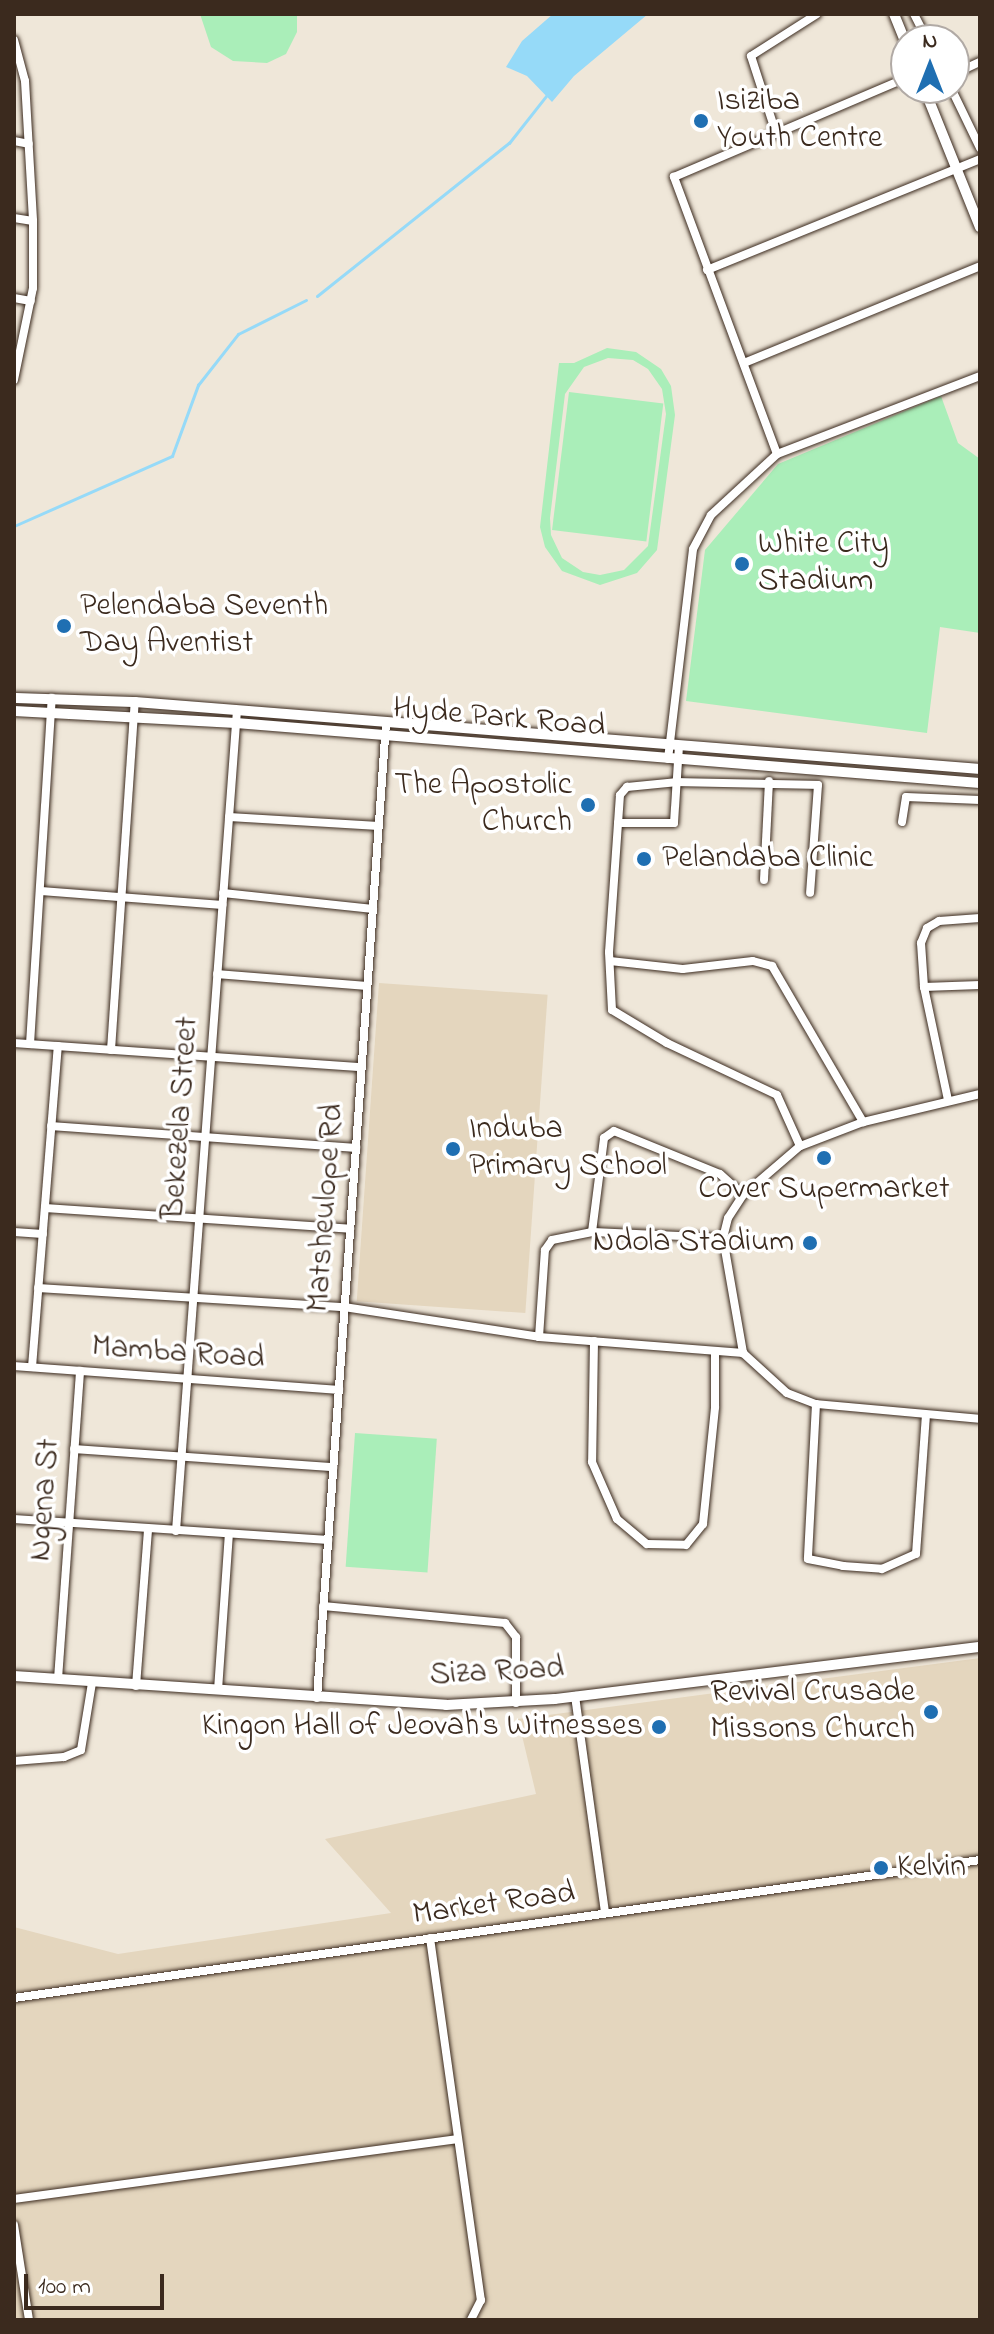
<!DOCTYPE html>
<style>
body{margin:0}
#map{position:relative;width:994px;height:2334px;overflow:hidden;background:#efe7d9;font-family:"Indie Flower",sans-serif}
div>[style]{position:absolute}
.built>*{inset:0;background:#e4d6be;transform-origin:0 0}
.green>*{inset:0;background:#aaeeb9;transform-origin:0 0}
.water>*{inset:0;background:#96daf8}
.stream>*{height:3px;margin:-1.5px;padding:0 1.5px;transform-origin:1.5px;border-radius:1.5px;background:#96daf8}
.roads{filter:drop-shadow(0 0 2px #3b2a1e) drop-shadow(0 0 2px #3b2a1e)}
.minor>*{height:8px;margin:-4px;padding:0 4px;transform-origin:4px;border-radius:4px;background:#fff}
.tertiary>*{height:10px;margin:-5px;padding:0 5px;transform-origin:5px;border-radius:5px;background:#fff}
.dots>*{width:22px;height:22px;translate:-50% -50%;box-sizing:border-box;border:4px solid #fff;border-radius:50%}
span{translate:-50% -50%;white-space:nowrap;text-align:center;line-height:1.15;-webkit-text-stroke:7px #fff;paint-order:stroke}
.poi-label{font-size:32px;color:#3b2a1e}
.left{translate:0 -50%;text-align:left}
.right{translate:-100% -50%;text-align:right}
.street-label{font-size:32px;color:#3b2a1e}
.frame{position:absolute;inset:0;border:16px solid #3b2a1e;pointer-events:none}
.north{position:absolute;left:890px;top:24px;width:80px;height:80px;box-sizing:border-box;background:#fff;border:2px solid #b1aaa5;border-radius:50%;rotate:0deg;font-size:22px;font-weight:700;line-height:32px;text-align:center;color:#3b2a1e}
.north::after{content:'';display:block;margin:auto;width:28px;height:36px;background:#1f6fb2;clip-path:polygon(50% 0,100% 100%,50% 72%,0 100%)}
.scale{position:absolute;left:24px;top:2274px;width:140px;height:36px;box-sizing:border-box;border:4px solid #3b2a1e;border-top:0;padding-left:10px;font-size:24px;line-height:28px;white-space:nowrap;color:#3b2a1e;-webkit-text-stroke:6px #fff;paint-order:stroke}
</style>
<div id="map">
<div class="built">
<i style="left:379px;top:983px;width:169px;height:319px;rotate:4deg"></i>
<i style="clip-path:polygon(980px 1658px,980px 2320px,14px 2320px,14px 1927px,118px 1954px,391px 1913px,325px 1839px,536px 1794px,518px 1719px)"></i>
</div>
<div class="green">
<i style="clip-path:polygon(200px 14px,297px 14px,297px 32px,286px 54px,267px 63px,233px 61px,211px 47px)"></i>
<i style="clip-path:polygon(evenodd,607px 348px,636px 352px,661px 369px,671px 386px,675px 415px,657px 550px,637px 573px,600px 585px,562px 571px,545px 547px,540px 527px,559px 363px,574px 363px,607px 348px,608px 358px,633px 360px,648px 369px,662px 389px,666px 414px,648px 546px,624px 570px,600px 575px,583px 572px,562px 558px,551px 535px,550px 518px,565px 394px,584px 367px,608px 358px)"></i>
<i style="left:569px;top:392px;width:95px;height:139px;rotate:7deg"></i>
<i style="clip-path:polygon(941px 396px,958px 443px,980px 459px,980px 633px,940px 627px,927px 733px,686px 701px,705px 550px,778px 464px)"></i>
<i style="left:355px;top:1433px;width:82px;height:134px;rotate:4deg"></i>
</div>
<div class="water">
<i style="clip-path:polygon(553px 14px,648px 14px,574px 76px,552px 102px,527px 76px,506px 67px,522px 41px)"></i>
</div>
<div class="stream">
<i style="left:317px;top:296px;width:246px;rotate:-38.6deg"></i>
<i style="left:509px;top:143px;width:60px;rotate:-51.8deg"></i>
<i style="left:14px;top:526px;width:173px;rotate:-23.9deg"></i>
<i style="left:172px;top:456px;width:76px;rotate:-69.9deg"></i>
<i style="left:198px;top:385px;width:65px;rotate:-51.9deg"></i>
<i style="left:238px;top:334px;width:76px;rotate:-26.6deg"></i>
</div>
<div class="roads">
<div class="minor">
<i style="left:914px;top:14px;width:29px;rotate:63deg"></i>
<i style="left:14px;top:40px;width:42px;rotate:75deg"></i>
<i style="left:25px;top:81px;width:140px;rotate:86.7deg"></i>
<i style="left:33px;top:221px;width:67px;rotate:90deg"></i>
<i style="left:33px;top:288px;width:94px;rotate:101.7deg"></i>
<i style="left:954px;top:74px;width:29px;rotate:-25deg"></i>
<i style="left:951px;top:88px;width:67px;rotate:64.2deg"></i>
<i style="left:776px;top:133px;width:81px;rotate:-108deg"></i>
<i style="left:751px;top:56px;width:78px;rotate:-32.5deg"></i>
<i style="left:14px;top:141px;width:15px;rotate:11deg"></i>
<i style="left:14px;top:218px;width:19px;rotate:9deg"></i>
<i style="left:707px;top:270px;width:295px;rotate:-22.1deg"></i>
<i style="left:14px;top:298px;width:17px;rotate:10deg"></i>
<i style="left:744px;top:363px;width:255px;rotate:-22.3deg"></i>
<i style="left:777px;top:454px;width:296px;rotate:-110.4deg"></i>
<i style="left:674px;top:177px;width:252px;rotate:-23.1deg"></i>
<i style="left:668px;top:759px;width:211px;rotate:-83.2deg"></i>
<i style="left:693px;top:549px;width:38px;rotate:-62deg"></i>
<i style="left:711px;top:515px;width:90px;rotate:-42.7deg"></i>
<i style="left:777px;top:454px;width:217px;rotate:-21deg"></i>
<i style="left:229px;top:817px;width:150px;rotate:3.4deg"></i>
<i style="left:902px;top:822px;width:25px;rotate:-81deg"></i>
<i style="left:906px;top:797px;width:74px;rotate:2.3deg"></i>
<i style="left:618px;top:823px;width:56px"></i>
<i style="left:674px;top:823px;width:77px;rotate:-86.3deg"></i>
<i style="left:764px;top:880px;width:99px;rotate:-87.1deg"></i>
<i style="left:41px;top:891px;width:182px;rotate:4.4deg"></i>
<i style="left:223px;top:893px;width:151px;rotate:6.1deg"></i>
<i style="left:610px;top:961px;width:73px;rotate:6.3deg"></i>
<i style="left:683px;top:969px;width:70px;rotate:-6.5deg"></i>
<i style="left:753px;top:961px;width:20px;rotate:15deg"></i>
<i style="left:772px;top:966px;width:181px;rotate:59.7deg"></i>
<i style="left:217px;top:974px;width:150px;rotate:4.6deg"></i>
<i style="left:924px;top:987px;width:56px;rotate:-2deg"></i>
<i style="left:14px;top:1043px;width:348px;rotate:4deg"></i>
<i style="left:30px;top:1044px;width:347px;rotate:-86.4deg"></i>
<i style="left:111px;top:1050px;width:349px;rotate:-86.1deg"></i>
<i style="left:980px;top:1094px;width:120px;rotate:166.5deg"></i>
<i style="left:863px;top:1122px;width:67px;rotate:159.1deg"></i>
<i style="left:800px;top:1146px;width:75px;rotate:139.3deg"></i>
<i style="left:743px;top:1195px;width:27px;rotate:123deg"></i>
<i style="left:728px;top:1218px;width:21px;rotate:104deg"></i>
<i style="left:723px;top:1238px;width:117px;rotate:80.1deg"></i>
<i style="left:743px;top:1353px;width:59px;rotate:42.3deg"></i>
<i style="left:787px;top:1393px;width:31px;rotate:21deg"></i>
<i style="left:816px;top:1404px;width:165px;rotate:5.2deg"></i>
<i style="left:948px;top:1100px;width:116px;rotate:-102deg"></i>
<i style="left:924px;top:987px;width:44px;rotate:-93.9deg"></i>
<i style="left:921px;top:943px;width:16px;rotate:-68deg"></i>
<i style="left:927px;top:928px;width:14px;rotate:-30deg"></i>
<i style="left:939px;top:921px;width:41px;rotate:-4.2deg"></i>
<i style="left:51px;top:1126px;width:306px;rotate:4.1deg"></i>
<i style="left:800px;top:1146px;width:56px;rotate:-114.3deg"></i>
<i style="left:777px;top:1095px;width:122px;rotate:-154.7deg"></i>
<i style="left:667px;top:1043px;width:64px;rotate:-149deg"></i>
<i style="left:612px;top:1010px;width:58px;rotate:-93deg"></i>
<i style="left:609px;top:952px;width:157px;rotate:-86deg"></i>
<i style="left:620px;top:795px;width:11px;rotate:-49deg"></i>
<i style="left:627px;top:787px;width:51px;rotate:-5.6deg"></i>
<i style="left:678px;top:782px;width:140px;rotate:1.2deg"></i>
<i style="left:818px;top:785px;width:108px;rotate:94.2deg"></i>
<i style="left:45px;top:1208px;width:306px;rotate:3.9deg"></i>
<i style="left:14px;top:1232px;width:29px;rotate:4deg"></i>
<i style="left:592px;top:1232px;width:95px;rotate:-82.7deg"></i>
<i style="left:604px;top:1138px;width:12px;rotate:-35deg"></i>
<i style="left:614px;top:1131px;width:114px;rotate:22.1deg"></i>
<i style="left:720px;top:1174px;width:31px;rotate:42deg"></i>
<i style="left:38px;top:1288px;width:307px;rotate:3.6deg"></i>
<i style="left:344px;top:1307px;width:197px;rotate:8.7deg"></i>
<i style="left:539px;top:1337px;width:205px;rotate:4.5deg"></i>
<i style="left:539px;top:1337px;width:87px;rotate:-86.1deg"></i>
<i style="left:545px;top:1250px;width:12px;rotate:-55deg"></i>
<i style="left:552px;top:1240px;width:41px;rotate:-11.3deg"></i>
<i style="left:592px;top:1232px;width:131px;rotate:2.6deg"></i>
<i style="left:594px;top:1341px;width:121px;rotate:90.9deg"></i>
<i style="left:592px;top:1462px;width:62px;rotate:66.3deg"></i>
<i style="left:617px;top:1519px;width:39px;rotate:40deg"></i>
<i style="left:647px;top:1544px;width:39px;rotate:1deg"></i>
<i style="left:686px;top:1545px;width:27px;rotate:-51deg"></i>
<i style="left:703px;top:1524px;width:118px;rotate:-84.1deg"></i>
<i style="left:715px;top:1407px;width:56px;rotate:-90deg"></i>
<i style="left:14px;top:1366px;width:326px;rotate:4.2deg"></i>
<i style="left:32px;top:1367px;width:322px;rotate:-85.4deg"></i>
<i style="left:816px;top:1404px;width:155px;rotate:93deg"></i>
<i style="left:808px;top:1559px;width:36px;rotate:11deg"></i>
<i style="left:843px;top:1566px;width:39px;rotate:4deg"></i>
<i style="left:882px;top:1569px;width:37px;rotate:-24deg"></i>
<i style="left:916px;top:1554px;width:139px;rotate:-85.9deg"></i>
<i style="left:74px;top:1449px;width:260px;rotate:4deg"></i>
<i style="left:14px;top:1519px;width:315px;rotate:3.8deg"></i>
<i style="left:176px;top:1531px;width:823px;rotate:-85.75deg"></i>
<i style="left:323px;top:1606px;width:183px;rotate:5.3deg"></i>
<i style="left:505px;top:1623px;width:18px;rotate:52deg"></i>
<i style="left:516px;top:1637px;width:66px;rotate:90deg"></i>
<i style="left:58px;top:1679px;width:309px;rotate:-85.9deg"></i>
<i style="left:136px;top:1686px;width:157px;rotate:-85.6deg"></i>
<i style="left:218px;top:1690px;width:156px;rotate:-86deg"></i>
<i style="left:575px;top:1696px;width:219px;rotate:82.1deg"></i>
<i style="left:317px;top:1698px;width:977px;rotate:-85.95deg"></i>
<i style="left:14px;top:1761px;width:50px;rotate:-4.6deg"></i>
<i style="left:64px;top:1757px;width:18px;rotate:-22deg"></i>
<i style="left:81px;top:1750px;width:68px;rotate:-80.7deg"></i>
<i style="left:430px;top:1938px;width:366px;rotate:82deg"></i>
<i style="left:481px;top:2300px;width:22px;rotate:117deg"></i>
<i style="left:14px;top:1998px;width:976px;rotate:-8.13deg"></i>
<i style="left:14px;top:2199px;width:446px;rotate:-7.7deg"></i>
<i style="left:14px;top:2225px;width:96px;rotate:81deg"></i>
</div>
<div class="tertiary">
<i style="left:894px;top:14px;width:31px;rotate:68deg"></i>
<i style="left:924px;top:88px;width:150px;rotate:68.1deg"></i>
<i style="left:14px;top:698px;width:121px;rotate:1.9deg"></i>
<i style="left:135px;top:702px;width:848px;rotate:4.53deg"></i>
<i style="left:14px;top:711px;width:222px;rotate:3.1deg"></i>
<i style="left:236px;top:723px;width:746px;rotate:4.61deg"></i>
<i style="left:14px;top:1676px;width:433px;rotate:3.8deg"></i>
<i style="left:446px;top:1705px;width:109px;rotate:-3.2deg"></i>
<i style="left:555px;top:1699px;width:428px;rotate:-7deg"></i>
</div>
</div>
<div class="dots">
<i style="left:701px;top:121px;background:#1f6fb2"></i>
<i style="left:742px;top:564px;background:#1f6fb2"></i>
<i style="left:64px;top:626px;background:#1f6fb2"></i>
<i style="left:588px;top:805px;background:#1f6fb2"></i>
<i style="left:644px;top:859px;background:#1f6fb2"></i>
<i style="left:453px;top:1149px;background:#1f6fb2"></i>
<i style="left:824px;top:1158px;background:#1f6fb2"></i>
<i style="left:810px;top:1243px;background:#1f6fb2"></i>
<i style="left:931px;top:1712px;background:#1f6fb2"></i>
<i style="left:659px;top:1727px;background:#1f6fb2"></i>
<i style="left:881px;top:1868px;background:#1f6fb2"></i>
</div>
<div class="poi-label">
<span class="left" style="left:717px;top:121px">Isiziba<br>Youth Centre</span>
<span class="left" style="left:758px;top:564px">White City<br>Stadium</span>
<span class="left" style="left:80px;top:626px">Pelendaba Seventh<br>Day Aventist</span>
<span class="right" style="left:572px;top:805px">The Apostolic<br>Church</span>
<span class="left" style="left:662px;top:859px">Pelandaba Clinic</span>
<span class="left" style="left:469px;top:1149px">Induba<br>Primary School</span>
<span style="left:824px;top:1190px">Cover Supermarket</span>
<span class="right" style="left:794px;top:1243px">Ndola Stadium</span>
<span class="right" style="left:915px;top:1712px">Revival Crusade<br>Missons Church</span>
<span class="right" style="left:643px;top:1727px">Kingon Hall of Jeovah's Witnesses</span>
<span class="left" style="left:897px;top:1868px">Kelvin</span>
</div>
<div class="street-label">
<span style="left:499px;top:719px;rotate:5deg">Hyde Park Road</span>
<span style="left:182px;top:1118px;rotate:-86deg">Bekezela Street</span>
<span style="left:327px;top:1208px;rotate:-86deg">Matsheulope Rd</span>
<span style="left:178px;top:1354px;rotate:4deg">Mamba Road</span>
<span style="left:46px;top:1500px;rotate:-86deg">Ngena St</span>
<span style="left:497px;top:1673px;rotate:-3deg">Siza Road</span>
<span style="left:494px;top:1905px;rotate:-8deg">Market Road</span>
</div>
<div class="frame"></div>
<div class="north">N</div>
<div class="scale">100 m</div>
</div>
